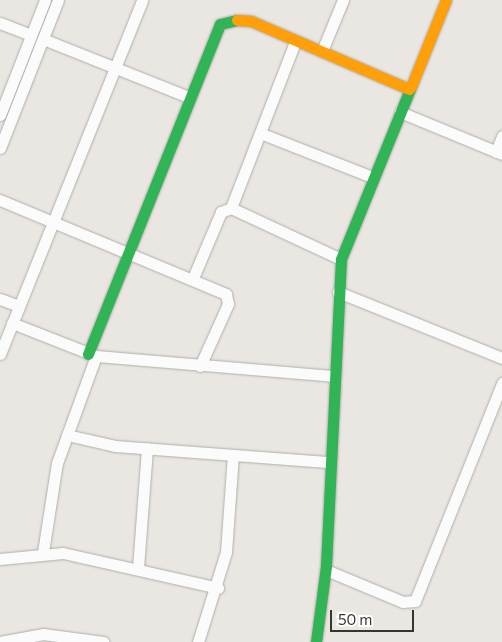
<!DOCTYPE html>
<style>
body{margin:0}
#map{position:relative;width:502px;height:642px;overflow:hidden;background:#eae7e2;font-family:Commissioner,sans-serif}
div>[style]{position:absolute}
.roads{filter:drop-shadow(0 0 1px #afada9) drop-shadow(0 0 1px #afada9)}
.street>*{height:11px;margin:-5.5px;padding:0 5.5px;transform-origin:5.5px;border-radius:5.5px;background:#fcfbfb}
.fast>*{height:11px;margin:-5.5px;padding:0 5.5px;transform-origin:5.5px;border-radius:5.5px;background:#30b455}
.slow>*{height:11px;margin:-5.5px;padding:0 5.5px;transform-origin:5.5px;border-radius:5.5px;background:#ff9f0a}
span{translate:-50% -50%;white-space:nowrap;text-align:center;line-height:1.15;-webkit-text-stroke:5px #fff;paint-order:stroke}
.scale{position:absolute;left:330px;top:610px;width:84px;height:22px;box-sizing:border-box;border:2px solid #373532;border-top:0;padding-left:6px;font-size:15px;line-height:18px;white-space:nowrap;color:#373532;-webkit-text-stroke:4px #fff;paint-order:stroke}
</style>
<div id="map">
<div class="roads">
<div class="street">
<i style="left:0;top:23px;width:33px;rotate:21deg"></i>
<i style="left:43px;top:39px;width:157px;rotate:21.7deg"></i>
<i style="left:295px;top:42px;width:178px;rotate:111.1deg"></i>
<i style="left:231px;top:208px;width:121px;rotate:24.9deg"></i>
<i style="left:322px;top:51px;width:55px;rotate:-67.6deg"></i>
<i style="left:400px;top:112px;width:110px;rotate:22.4deg"></i>
<i style="left:0;top:115px;width:123px;rotate:-68.6deg"></i>
<i style="left:260px;top:133px;width:120px;rotate:21.4deg"></i>
<i style="left:0;top:148px;width:159px;rotate:-68.6deg"></i>
<i style="left:496px;top:152px;width:17px;rotate:-69deg"></i>
<i style="left:0;top:200px;width:245px;rotate:22.6deg"></i>
<i style="left:226px;top:294px;width:10px;rotate:79deg"></i>
<i style="left:228px;top:304px;width:68px;rotate:114.3deg"></i>
<i style="left:193px;top:278px;width:72px;rotate:-67deg"></i>
<i style="left:221px;top:212px;width:11px;rotate:-22deg"></i>
<i style="left:338px;top:292px;width:177px;rotate:21.9deg"></i>
<i style="left:0;top:299px;width:20px;rotate:20deg"></i>
<i style="left:12px;top:323px;width:90px;rotate:21.4deg"></i>
<i style="left:96px;top:356px;width:238px;rotate:4.8deg"></i>
<i style="left:0;top:354px;width:381px;rotate:-68.1deg"></i>
<i style="left:67px;top:435px;width:49px;rotate:12.9deg"></i>
<i style="left:115px;top:446px;width:216px;rotate:4.3deg"></i>
<i style="left:43px;top:552px;width:90px;rotate:-81.1deg"></i>
<i style="left:57px;top:463px;width:114px;rotate:-70deg"></i>
<i style="left:0;top:559px;width:63px;rotate:-5.4deg"></i>
<i style="left:63px;top:553px;width:159px;rotate:12.7deg"></i>
<i style="left:138px;top:568px;width:120px;rotate:-85.7deg"></i>
<i style="left:326px;top:570px;width:83px;rotate:22.6deg"></i>
<i style="left:403px;top:602px;width:12px;rotate:-5deg"></i>
<i style="left:415px;top:601px;width:235px;rotate:-68.2deg"></i>
<i style="left:0;top:642px;width:44px;rotate:-10.5deg"></i>
<i style="left:43px;top:634px;width:61px;rotate:7.6deg"></i>
<i style="left:198px;top:642px;width:94px;rotate:-72.7deg"></i>
<i style="left:226px;top:552px;width:97px;rotate:-85.9deg"></i>
</div>
<div class="fast">
<i style="left:88px;top:354px;width:355px;rotate:-68.2deg"></i>
<i style="left:220px;top:24px;width:17px;rotate:-13deg"></i>
<i style="left:316px;top:642px;width:77px;rotate:-82.5deg"></i>
<i style="left:326px;top:566px;width:307px;rotate:-87.2deg"></i>
<i style="left:341px;top:259px;width:186px;rotate:-67.9deg"></i>
</div>
<div class="slow">
<i style="left:237px;top:20px;width:14px;rotate:4deg"></i>
<i style="left:251px;top:21px;width:172px;rotate:23.3deg"></i>
<i style="left:411px;top:87px;width:94px;rotate:-68.1deg"></i>
</div>
</div>
<div class="scale">50 m</div>
</div>
